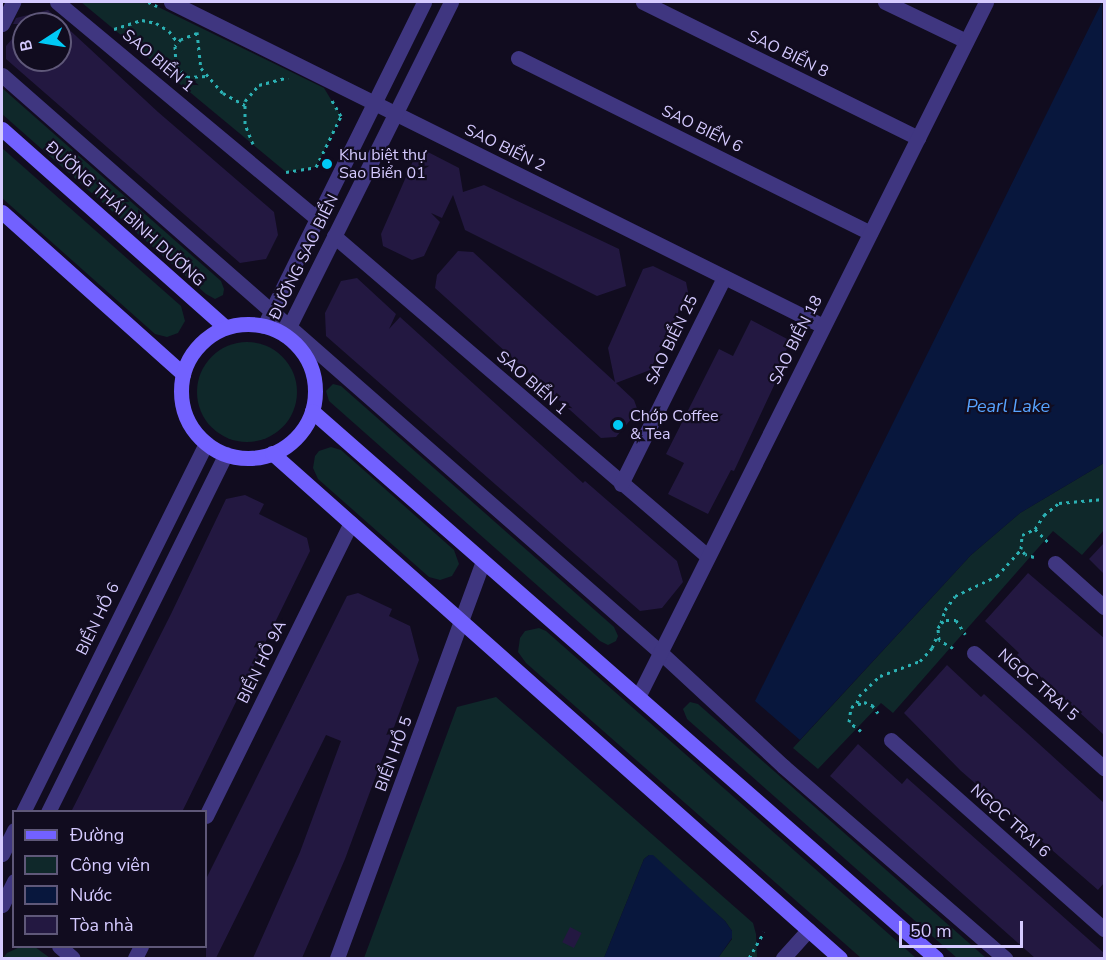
<!DOCTYPE html>
<meta charset="utf-8">
<style>
body{margin:0}
#map{position:relative;width:1106px;height:960px;overflow:hidden;background:#110c1f;font-family:"Nunito Sans",sans-serif}
div>[style]{position:absolute}
.green>*{inset:0;background:#0f282a}
.round{border-radius:50%}
.water>*{inset:0;background:#08173d}
.building>*{inset:0;background:#231841;transform-origin:0 0}
.path>*{height:3px;margin-top:-1.5px;transform-origin:0;background:repeating-linear-gradient(90deg,#2bb0b3 0 3px,transparent 0 7.5px)}
.minor>*{height:15px;margin:-7.5px;padding:0 7.5px;transform-origin:7.5px;border-radius:7.5px;background:#3f3680}
.tertiary>*{height:15px;margin:-7.5px;padding:0 7.5px;transform-origin:7.5px;border-radius:7.5px;background:#3f3680}
.secondary>*{height:15px;margin:-7.5px;padding:0 7.5px;transform-origin:7.5px;border-radius:7.5px;background:#7261ff}
.secondary>.ring{margin:-7.5px;padding:0;box-sizing:content-box;background:none;border:15px solid #7261ff;border-radius:50%}
.dots>*{width:16px;height:16px;translate:-50% -50%;box-sizing:border-box;border:3px solid #110c1f;border-radius:50%}
span{translate:-50% -50%;white-space:nowrap;text-align:center;line-height:1.15;-webkit-text-stroke:4.5px #110c1f;paint-order:stroke}
.street-label{font-size:16px;color:#d5caff}
.poi-label{font-size:16px;color:#d5caff}
.left{translate:0 -50%;text-align:left}
.water-label{font-size:18px;color:#58a4ff;font-style:italic}
.frame{position:absolute;inset:0;border:3px solid #d5caff;pointer-events:none}
.legend{position:absolute;left:12px;top:810px;width:195px;height:138px;box-sizing:border-box;background:#110c1f;border:2px solid #5f5879;margin:0;padding:8px 10px;list-style:none;font-size:18px;color:#d5caff}
.legend li{display:flex;align-items:center;gap:12px;height:30px}
.legend b{width:30px;border:2px solid #5f5879}
.north{position:absolute;left:12px;top:12px;width:60px;height:60px;box-sizing:border-box;background:#110c1f;border:2px solid #5f5879;border-radius:50%;rotate:258deg;font-size:16px;font-weight:700;line-height:24px;text-align:center;color:#d5caff}
.north::after{content:'';display:block;margin:auto;width:21px;height:27px;background:#00c9f5;clip-path:polygon(50% 0,100% 100%,50% 72%,0 100%)}
.scale{position:absolute;left:899px;top:921px;width:124px;height:27px;box-sizing:border-box;border:3px solid #d5caff;border-top:0;padding-left:8px;font-size:18px;line-height:21px;white-space:nowrap;color:#d5caff;-webkit-text-stroke:4px #110c1f;paint-order:stroke}
</style>
<div id="map">
<div class="green">
<i style="clip-path:polygon(81px 2px,148px 2px,324px 88px,341px 116px,316px 167px,286px 172px)"></i>
<i style="clip-path:polygon(2px 88px,221px 281px,224px 289px,223px 295px,215px 299px,206px 294px,2px 114px)"></i>
<i style="clip-path:polygon(2px 148px,181px 306px,185px 321px,178px 333px,167px 337px,155px 334px,2px 198px)"></i>
<i class="round" style="left:197px;top:342px;width:100px;height:100px"></i>
<i style="clip-path:polygon(333px 384px,341px 386px,614px 627px,618px 636px,616px 641px,608px 645px,600px 641px,329px 401px,326px 391px)"></i>
<i style="clip-path:polygon(331px 447px,341px 450px,454px 550px,459px 564px,452px 576px,440px 580px,429px 577px,318px 479px,313px 468px,315px 456px,319px 451px)"></i>
<i style="clip-path:polygon(1104px 463px,1104px 530px,1082px 555px,1053px 531px,893px 713px,881px 703px,818px 769px,793px 748px,971px 555px,1020px 513px)"></i>
<i style="clip-path:polygon(539px 628px,546px 631px,916px 958px,861px 958px,526px 663px,518px 652px,520px 638px,525px 631px)"></i>
<i style="clip-path:polygon(496px 697px,753px 923px,756px 934px,757px 958px,718px 958px,732px 939px,732px 931px,725px 921px,649px 855px,644px 859px,604px 958px,364px 958px,457px 707px)"></i>
<i style="clip-path:polygon(690px 702px,698px 704px,986px 958px,957px 958px,687px 719px,683px 709px)"></i>
<i style="clip-path:polygon(22px 946px,35px 947px,50px 958px,3px 958px,7px 953px)"></i>
</div>
<div class="water">
<i style="clip-path:polygon(1102px 2px,1104px 463px,1020px 513px,971px 555px,800px 740px,755px 701px)"></i>
<i style="clip-path:polygon(649px 855px,653px 855px,725px 921px,732px 931px,732px 938px,718px 958px,604px 958px,644px 859px)"></i>
</div>
<div class="building">
<i style="clip-path:polygon(48px 10px,158px 112px,274px 212px,278px 235px,266px 259px,240px 263px,6px 59px,6px 46px,24px 25px,24px 60px,60px 60px,60px 24px,13px 24px,16px 18px)"></i>
<i style="clip-path:polygon(426px 151px,459px 168px,463px 192px,484px 185px,619px 249px,626px 286px,597px 296px,465px 230px,453px 195px,442px 218px,431px 213px,440px 222px,424px 256px,412px 260px,383px 246px,381px 234px,416px 154px)"></i>
<i style="clip-path:polygon(458px 251px,473px 252px,615px 382px,608px 348px,643px 269px,653px 266px,686px 282px,688px 292px,650px 370px,616px 383px,634px 400px,638px 411px,616px 437px,601px 438px,435px 288px,437px 275px)"></i>
<i style="clip-path:polygon(357px 278px,396px 314px,389px 329px,400px 317px,583px 483px,585px 481px,677px 561px,683px 582px,662px 608px,640px 611px,326px 336px,325px 313px,341px 281px)"></i>
<i style="clip-path:polygon(751px 320px,791px 341px,774px 374px,778px 377px,734px 471px,731px 470px,708px 514px,668px 494px,684px 463px,666px 454px,719px 349px,733px 356px)"></i>
<i style="clip-path:polygon(245px 495px,264px 504px,259px 514px,307px 538px,310px 551px,182px 812px,71px 812px,171px 614px,226px 499px)"></i>
<i style="clip-path:polygon(1104px 543px,1104px 574px,1089px 559px)"></i>
<i style="clip-path:polygon(1028px 573px,1104px 638px,1104px 735px,1017px 655px,1019px 653px,985px 621px)"></i>
<i style="clip-path:polygon(358px 593px,392px 609px,389px 616px,410px 626px,419px 660px,345px 859px,302px 958px,253px 958px,300px 852px,341px 741px,326px 735px,216px 958px,206px 958px,206px 879px,347px 596px)"></i>
<i style="clip-path:polygon(947px 665px,981px 697px,984px 694px,1104px 803px,1104px 883px,1098px 890px,961px 771px,904px 713px)"></i>
<i style="clip-path:polygon(858px 744px,902px 784px,907px 778px,1104px 953px,1104px 958px,1035px 958px,830px 776px)"></i>
<i style="left:570px;top:927px;width:13px;height:17px;rotate:27deg"></i>
</div>
<div class="path">
<i style="left:148px;top:2px;width:10px;rotate:24deg"></i>
<i style="left:114px;top:29px;width:29px;rotate:-18deg"></i>
<i style="left:142px;top:20px;width:14px;rotate:12deg"></i>
<i style="left:156px;top:23px;width:15px;rotate:32deg"></i>
<i style="left:169px;top:31px;width:15px;rotate:53deg"></i>
<i style="left:197px;top:32px;width:36px;rotate:84deg"></i>
<i style="left:201px;top:68px;width:33px;rotate:49deg"></i>
<i style="left:223px;top:93px;width:25px;rotate:29deg"></i>
<i style="left:197px;top:33px;width:17px;rotate:159deg"></i>
<i style="left:181px;top:39px;width:9px;rotate:131deg"></i>
<i style="left:175px;top:46px;width:19px;rotate:87deg"></i>
<i style="left:176px;top:65px;width:16px;rotate:47deg"></i>
<i style="left:187px;top:77px;width:20px;rotate:-3deg"></i>
<i style="left:253px;top:144px;width:22px;rotate:-112deg"></i>
<i style="left:245px;top:124px;width:23px;rotate:-90deg"></i>
<i style="left:245px;top:101px;width:21px;rotate:-49deg"></i>
<i style="left:259px;top:85px;width:30px;rotate:-15deg"></i>
<i style="left:286px;top:172px;width:30px;rotate:-9deg"></i>
<i style="left:316px;top:167px;width:57px;rotate:-63.9deg"></i>
<i style="left:341px;top:116px;width:20px;rotate:-120deg"></i>
<i style="left:1035px;top:529px;width:17px;rotate:-57deg"></i>
<i style="left:1044px;top:515px;width:19px;rotate:-39deg"></i>
<i style="left:1059px;top:503px;width:45px;rotate:-5.1deg"></i>
<i style="left:1034px;top:557px;width:9px;rotate:-162deg"></i>
<i style="left:1025px;top:554px;width:6px;rotate:-129deg"></i>
<i style="left:1021px;top:549px;width:14px;rotate:-86deg"></i>
<i style="left:1022px;top:535px;width:14px;rotate:-25deg"></i>
<i style="left:1035px;top:529px;width:18px;rotate:45deg"></i>
<i style="left:941px;top:623px;width:14px;rotate:-73deg"></i>
<i style="left:945px;top:610px;width:17px;rotate:-54deg"></i>
<i style="left:955px;top:596px;width:47px;rotate:-25.5deg"></i>
<i style="left:997px;top:576px;width:36px;rotate:-48deg"></i>
<i style="left:953px;top:648px;width:16px;rotate:-150deg"></i>
<i style="left:939px;top:640px;width:12px;rotate:-95deg"></i>
<i style="left:938px;top:628px;width:6px;rotate:-59deg"></i>
<i style="left:941px;top:623px;width:6px;rotate:-31deg"></i>
<i style="left:946px;top:620px;width:10px"></i>
<i style="left:956px;top:620px;width:17px;rotate:57deg"></i>
<i style="left:857px;top:703px;width:7px;rotate:-74deg"></i>
<i style="left:859px;top:696px;width:29px;rotate:-44deg"></i>
<i style="left:880px;top:676px;width:43px;rotate:-20.6deg"></i>
<i style="left:920px;top:661px;width:18px;rotate:-47deg"></i>
<i style="left:932px;top:648px;width:15px;rotate:-67deg"></i>
<i style="left:861px;top:731px;width:15px;rotate:-143deg"></i>
<i style="left:849px;top:722px;width:15px;rotate:-82deg"></i>
<i style="left:851px;top:707px;width:14px;rotate:-21deg"></i>
<i style="left:864px;top:702px;width:9px;rotate:21deg"></i>
<i style="left:872px;top:705px;width:10px;rotate:53deg"></i>
<i style="left:749px;top:958px;width:30px;rotate:-60deg"></i>
</div>
<div class="minor">
<i style="left:57px;top:2px;width:339px;rotate:39.8deg"></i>
<i style="left:171px;top:2px;width:728px;rotate:26.42deg"></i>
<i style="left:643px;top:2px;width:307px;rotate:26.3deg"></i>
<i style="left:885px;top:2px;width:90px;rotate:25.7deg"></i>
<i style="left:2px;top:24px;width:25px;rotate:-63deg"></i>
<i style="left:518px;top:58px;width:393px;rotate:26.4deg"></i>
<i style="left:2px;top:75px;width:875px;rotate:41.25deg"></i>
<i style="left:660px;top:652px;width:168px;rotate:42.8deg"></i>
<i style="left:783px;top:766px;width:294px;rotate:40.9deg"></i>
<i style="left:334px;top:236px;width:492px;rotate:40.6deg"></i>
<i style="left:621px;top:484px;width:231px;rotate:-63.5deg"></i>
<i style="left:1055px;top:563px;width:66px;rotate:41.9deg"></i>
<i style="left:974px;top:653px;width:174px;rotate:41.5deg"></i>
<i style="left:639px;top:695px;width:775px;rotate:-63.4deg"></i>
<i style="left:891px;top:740px;width:285px;rotate:41.6deg"></i>
<i style="left:206px;top:816px;width:327px;rotate:-63.7deg"></i>
<i style="left:59px;top:946px;width:18px;rotate:41deg"></i>
<i style="left:135px;top:958px;width:13px;rotate:-63deg"></i>
<i style="left:337px;top:958px;width:422px;rotate:-69.8deg"></i>
<i style="left:783px;top:958px;width:38px;rotate:-48deg"></i>
</div>
<div class="tertiary">
<i style="left:264px;top:326px;width:361px;rotate:-63.7deg"></i>
<i style="left:285px;top:335px;width:372px;rotate:-63.5deg"></i>
<i style="left:23px;top:812px;width:412px;rotate:-63.6deg"></i>
<i style="left:48px;top:812px;width:400px;rotate:-63.6deg"></i>
<i style="left:2px;top:854px;width:27px;rotate:-63deg"></i>
<i style="left:2px;top:905px;width:27px;rotate:-63deg"></i>
</div>
<div class="secondary">
<i style="left:2px;top:129px;width:298px;rotate:41.6deg"></i>
<i style="left:2px;top:212px;width:243px;rotate:41.8deg"></i>
<i class="ring" style="left:181px;top:324px;width:119px;height:119px"></i>
<i style="left:312px;top:411px;width:830px;rotate:41.24deg"></i>
<i style="left:272px;top:453px;width:760px;rotate:41.64deg"></i>
</div>
<div class="dots">
<i style="left:327px;top:164px;background:#00c9f5"></i>
<i style="left:618px;top:425px;background:#00c9f5"></i>
</div>
<div class="street-label">
<span style="left:788px;top:54px;rotate:26deg">SAO BIỂN 8</span>
<span style="left:158px;top:61px;rotate:40deg">SAO BIỂN 1</span>
<span style="left:702px;top:129px;rotate:26deg">SAO BIỂN 6</span>
<span style="left:505px;top:148px;rotate:26deg">SAO BIỂN 2</span>
<span style="left:125px;top:214px;rotate:42deg">ĐƯỜNG THÁI BÌNH DƯƠNG</span>
<span style="left:304px;top:257px;rotate:-64deg">ĐƯỜNG SAO BIỂN</span>
<span style="left:672px;top:340px;rotate:-64deg">SAO BIỂN 25</span>
<span style="left:796px;top:340px;rotate:-63deg">SAO BIỂN 18</span>
<span style="left:532px;top:383px;rotate:41deg">SAO BIỂN 1</span>
<span style="left:98px;top:619px;rotate:-64deg">BIỂN HỒ 6</span>
<span style="left:262px;top:662px;rotate:-64deg">BIỂN HỒ 9A</span>
<span style="left:1038px;top:685px;rotate:41deg">NGỌC TRAI 5</span>
<span style="left:394px;top:754px;rotate:-70deg">BIỂN HỒ 5</span>
<span style="left:1010px;top:821px;rotate:42deg">NGỌC TRAI 6</span>
</div>
<div class="poi-label">
<span class="left" style="left:339px;top:164px">Khu biệt thự<br>Sao Biển 01</span>
<span class="left" style="left:630px;top:425px">Chớp Coffee<br>&amp; Tea</span>
</div>
<div class="water-label">
<span style="left:1008px;top:406px">Pearl Lake</span>
</div>
<div class="frame"></div>
<ul class="legend">
<li><b style="height:8px;background:#7261ff"></b>Đường</li>
<li><b style="height:16px;background:#0f282a"></b>Công viên</li>
<li><b style="height:16px;background:#08173d"></b>Nước</li>
<li><b style="height:16px;background:#231841"></b>Tòa nhà</li>
</ul>
<div class="north">B</div>
<div class="scale">50 m</div>
</div>
